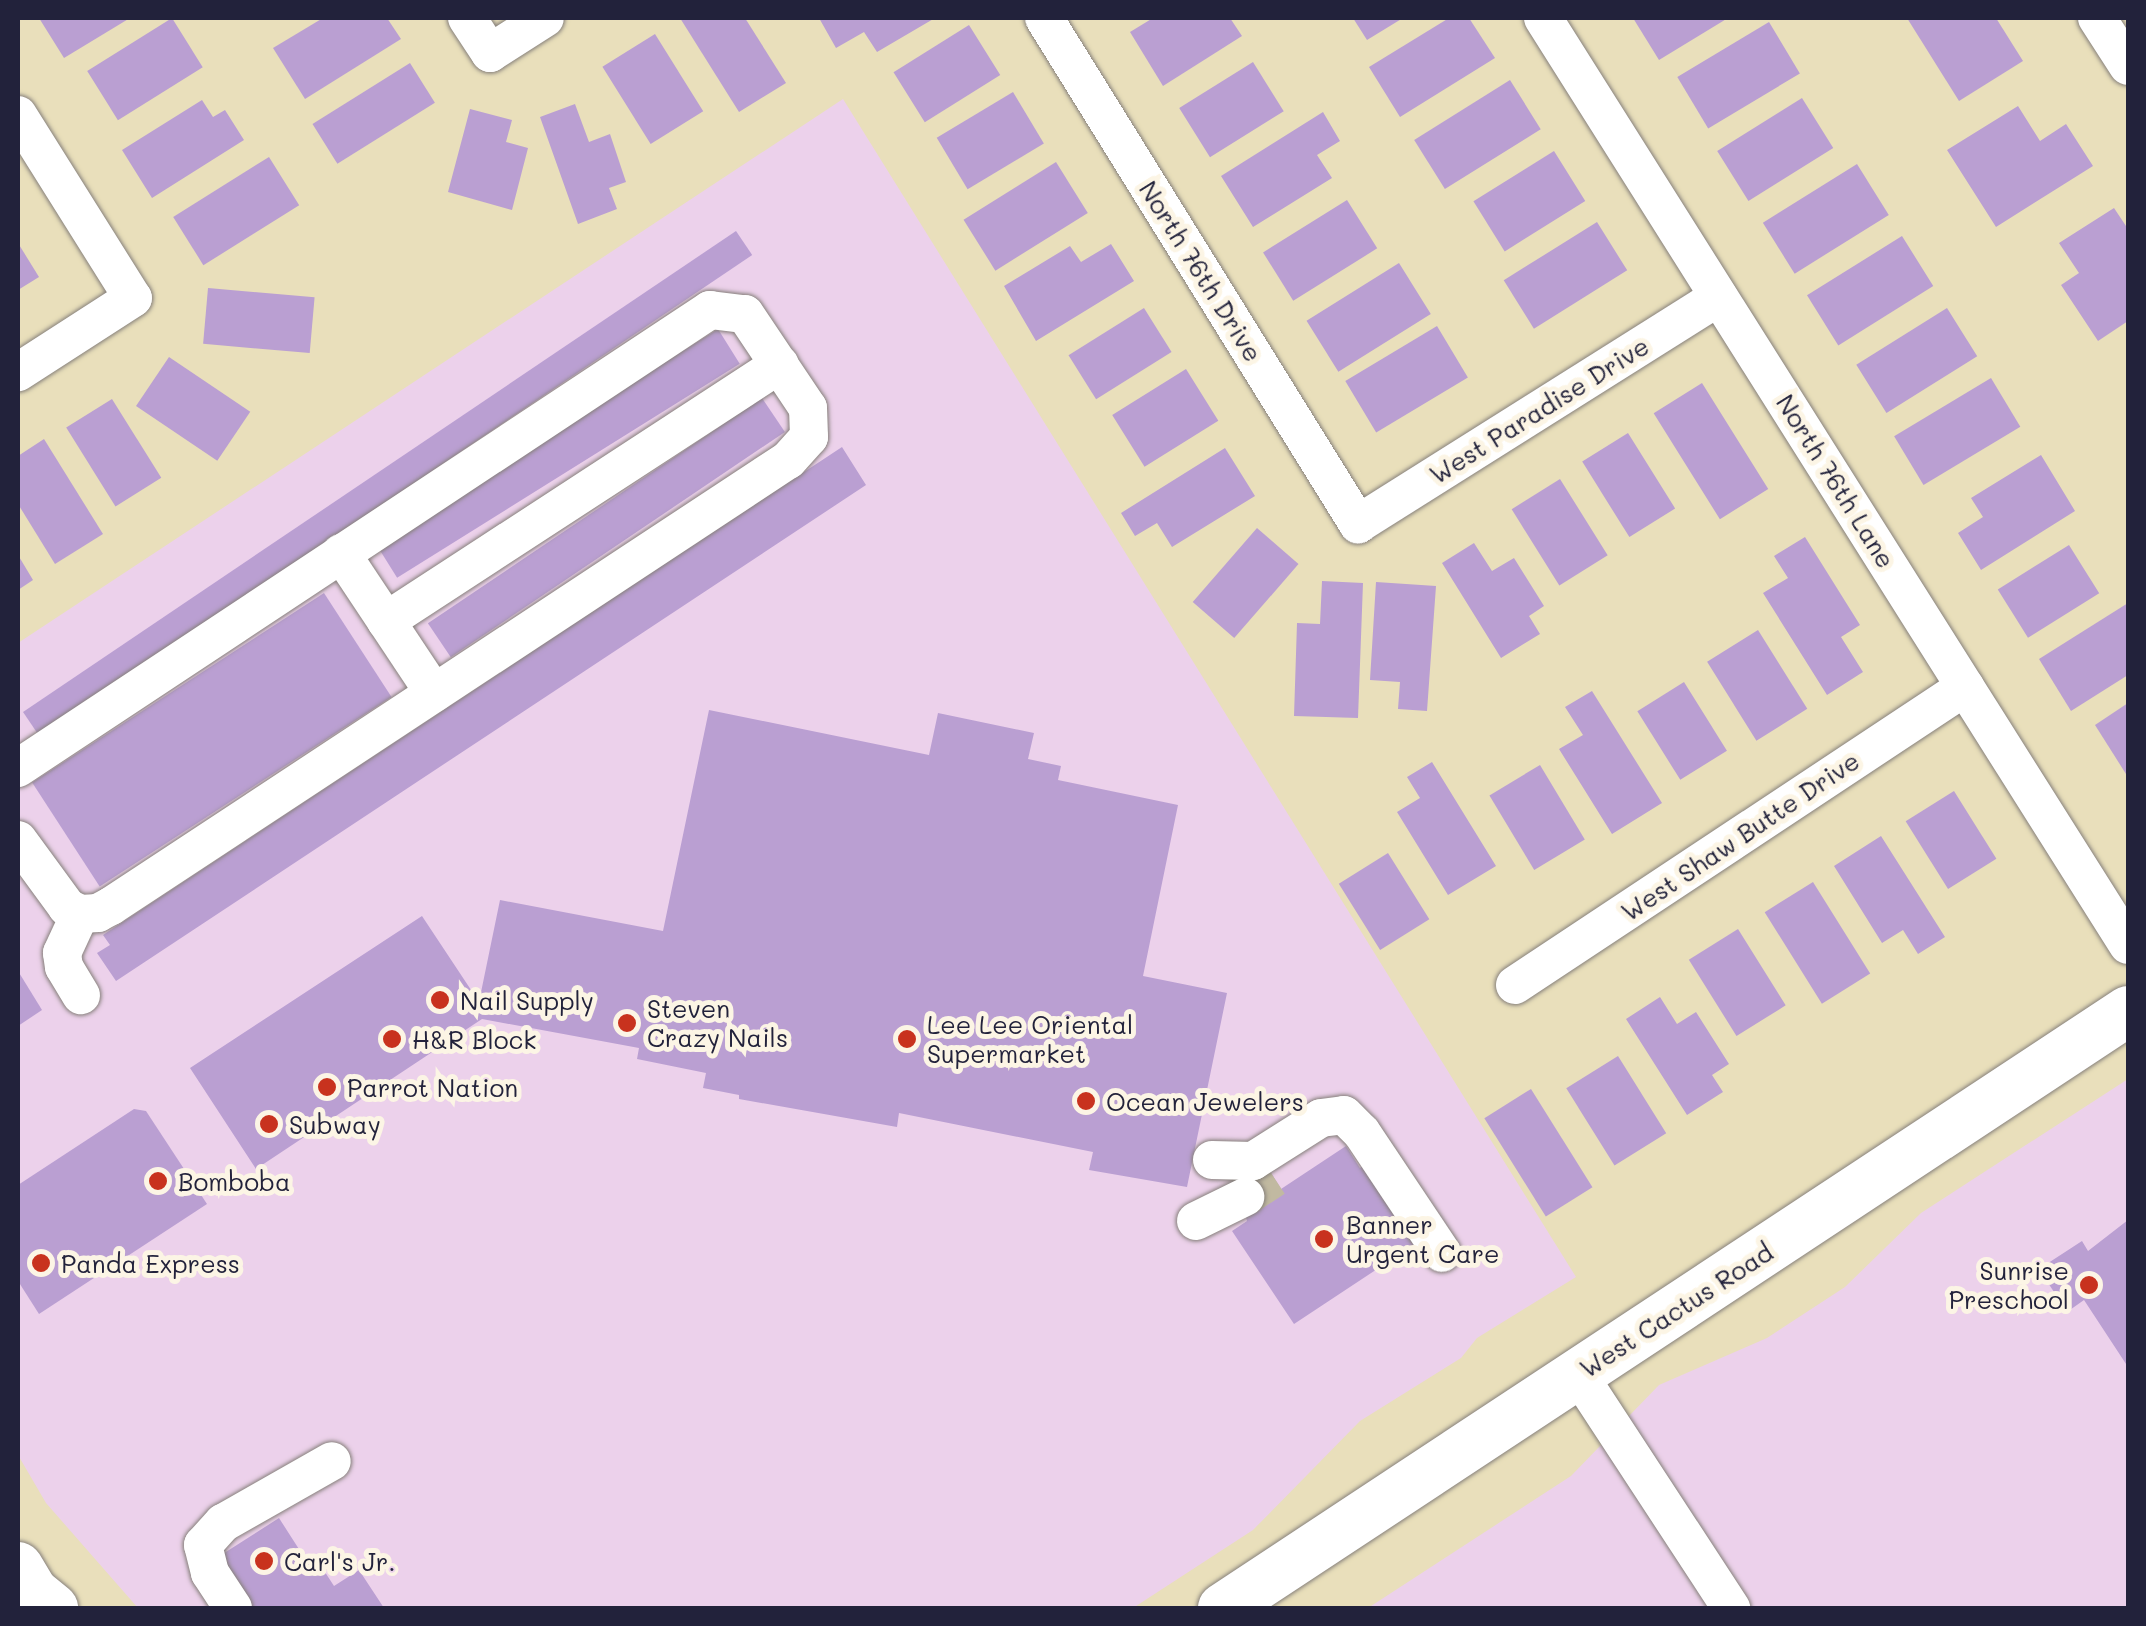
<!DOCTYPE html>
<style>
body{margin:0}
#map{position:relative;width:2146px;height:1626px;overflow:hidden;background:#e9dfbb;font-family:Mali,sans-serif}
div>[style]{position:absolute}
.built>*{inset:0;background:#ecd1eb}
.building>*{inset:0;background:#ba9fd2;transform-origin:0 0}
.minor-tunnel>*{height:38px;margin-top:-19px;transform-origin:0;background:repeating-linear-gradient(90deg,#c1b9a1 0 38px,transparent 0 57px)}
.roads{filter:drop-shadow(0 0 2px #86807b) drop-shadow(0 0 2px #86807b)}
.minor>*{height:38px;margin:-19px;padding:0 19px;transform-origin:19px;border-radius:19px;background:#fff}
.major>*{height:50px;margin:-25px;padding:0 25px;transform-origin:25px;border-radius:25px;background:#fff}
.dots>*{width:28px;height:28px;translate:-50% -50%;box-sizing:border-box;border:5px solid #fcf5e5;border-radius:50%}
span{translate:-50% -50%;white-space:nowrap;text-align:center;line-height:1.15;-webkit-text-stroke:10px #fcf5e5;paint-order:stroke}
.street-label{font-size:25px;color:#22223b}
.poi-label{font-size:25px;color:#22223b}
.left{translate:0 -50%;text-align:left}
.right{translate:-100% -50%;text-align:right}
.frame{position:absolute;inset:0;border:20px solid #22223b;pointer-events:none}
</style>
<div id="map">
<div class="built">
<i style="clip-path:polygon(843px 99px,1576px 1277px,1477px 1338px,1461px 1358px,1360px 1421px,1253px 1530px,1133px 1608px,138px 1608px,46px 1503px,18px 1455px,18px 643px)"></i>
<i style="clip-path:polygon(2128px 1079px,2128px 1608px,1368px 1608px,1571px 1476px,1659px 1385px,1767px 1338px,1845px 1287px,1921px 1213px)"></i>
</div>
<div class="building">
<i style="clip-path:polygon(39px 18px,130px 18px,64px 58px)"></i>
<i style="left:172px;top:18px;width:58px;height:100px;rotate:58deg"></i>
<i style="clip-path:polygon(323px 18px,387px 18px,401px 39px,305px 99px,273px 48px)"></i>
<i style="clip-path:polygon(680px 18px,745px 18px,786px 83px,739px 112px)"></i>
<i style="clip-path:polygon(819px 18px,935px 18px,877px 52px,864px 32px,836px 48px)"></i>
<i style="clip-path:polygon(1153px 18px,1230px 18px,1242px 36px,1163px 86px,1130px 32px)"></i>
<i style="clip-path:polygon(1353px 18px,1403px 18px,1367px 40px)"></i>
<i style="clip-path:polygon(1449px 18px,1469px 18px,1495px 58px,1400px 117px,1369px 67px)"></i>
<i style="clip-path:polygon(1633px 18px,1728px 18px,1659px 60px)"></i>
<i style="clip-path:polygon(1907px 18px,1996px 18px,2023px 61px,1959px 101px)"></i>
<i style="left:1769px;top:22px;width:60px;height:107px;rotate:59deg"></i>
<i style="left:969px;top:25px;width:59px;height:89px;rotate:58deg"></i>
<i style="left:655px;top:34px;width:91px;height:62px;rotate:58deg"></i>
<i style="left:1253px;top:62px;width:58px;height:87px;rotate:58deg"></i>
<i style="left:410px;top:63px;width:47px;height:115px;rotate:58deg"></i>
<i style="left:1510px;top:80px;width:58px;height:113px;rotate:58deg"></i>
<i style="left:1013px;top:92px;width:60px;height:89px;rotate:59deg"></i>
<i style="left:1802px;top:98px;width:59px;height:100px;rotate:58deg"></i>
<i style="clip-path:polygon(202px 100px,213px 117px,225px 110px,244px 140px,152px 198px,122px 150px)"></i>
<i style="clip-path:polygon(575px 104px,589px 142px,610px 134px,626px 182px,609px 188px,617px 209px,578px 224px,540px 117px)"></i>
<i style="clip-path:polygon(2018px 106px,2040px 141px,2066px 124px,2093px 166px,1996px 227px,1947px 150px)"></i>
<i style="clip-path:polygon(470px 109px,512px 120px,506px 142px,528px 148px,512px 210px,448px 192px)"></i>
<i style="clip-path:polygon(1323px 112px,1340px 141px,1317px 155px,1332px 178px,1253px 227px,1221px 176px)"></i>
<i style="left:1554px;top:151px;width:59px;height:95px;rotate:58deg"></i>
<i style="left:269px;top:157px;width:57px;height:113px;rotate:58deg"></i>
<i style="left:1056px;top:162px;width:60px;height:109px;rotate:58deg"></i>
<i style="left:1857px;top:164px;width:60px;height:111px;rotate:58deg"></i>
<i style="left:1347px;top:200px;width:57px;height:99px;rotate:58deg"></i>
<i style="clip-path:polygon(2114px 208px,2128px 229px,2128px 321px,2098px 341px,2061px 285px,2079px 273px,2059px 243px)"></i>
<i style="left:1597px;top:222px;width:57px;height:110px;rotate:58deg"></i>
<i style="left:736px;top:231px;width:29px;height:860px;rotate:56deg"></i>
<i style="left:1902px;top:236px;width:59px;height:112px;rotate:58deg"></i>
<i style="clip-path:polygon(18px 243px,39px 277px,18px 290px)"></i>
<i style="clip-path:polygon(1111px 244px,1134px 281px,1036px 341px,1004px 286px,1070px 246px,1081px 262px)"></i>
<i style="left:1399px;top:263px;width:60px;height:109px;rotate:58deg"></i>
<i style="left:208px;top:288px;width:107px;height:56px;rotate:5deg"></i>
<i style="left:1144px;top:308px;width:52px;height:89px;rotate:58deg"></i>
<i style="left:1947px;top:308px;width:57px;height:107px;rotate:58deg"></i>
<i style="left:1437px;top:326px;width:60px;height:107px;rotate:59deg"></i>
<i style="left:718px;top:329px;width:41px;height:404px;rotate:58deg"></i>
<i style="left:169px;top:357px;width:98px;height:59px;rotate:34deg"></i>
<i style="left:1186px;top:369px;width:61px;height:87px;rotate:58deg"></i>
<i style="left:1991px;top:378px;width:57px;height:113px;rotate:59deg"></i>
<i style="left:1702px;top:383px;width:125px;height:57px;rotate:58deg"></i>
<i style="left:762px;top:398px;width:41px;height:403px;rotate:56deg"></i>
<i style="left:112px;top:399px;width:93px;height:54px;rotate:58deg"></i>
<i style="left:1628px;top:433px;width:89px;height:54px;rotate:58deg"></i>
<i style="clip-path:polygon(44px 439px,103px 534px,55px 564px,18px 504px,18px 456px)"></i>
<i style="clip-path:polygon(842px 447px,866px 485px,116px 981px,97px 953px,110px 945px,103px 935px)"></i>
<i style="clip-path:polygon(1225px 448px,1255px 496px,1172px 547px,1157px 523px,1135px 536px,1121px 513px)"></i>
<i style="clip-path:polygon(2041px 455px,2075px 511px,1981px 570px,1958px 533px,1983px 517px,1971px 498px)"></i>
<i style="left:1560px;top:479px;width:90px;height:57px;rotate:58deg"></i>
<i style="left:1257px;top:528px;width:55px;height:98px;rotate:41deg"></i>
<i style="clip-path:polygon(1805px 537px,1860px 625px,1841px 637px,1863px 672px,1827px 695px,1763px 593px,1788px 578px,1774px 556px)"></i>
<i style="clip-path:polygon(1474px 543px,1492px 571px,1514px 558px,1544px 606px,1529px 616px,1540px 634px,1501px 658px,1442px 563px)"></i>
<i style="left:2069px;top:545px;width:57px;height:84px;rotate:58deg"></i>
<i style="clip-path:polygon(18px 555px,33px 580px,18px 590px)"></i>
<i style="clip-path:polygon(1322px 581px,1363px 583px,1358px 718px,1294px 716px,1297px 623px,1320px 624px)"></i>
<i style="clip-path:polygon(1376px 582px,1436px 586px,1427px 711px,1398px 709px,1400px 682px,1370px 680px)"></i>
<i style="left:324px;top:593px;width:124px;height:348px;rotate:57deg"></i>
<i style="clip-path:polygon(2128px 603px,2128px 675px,2071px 711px,2039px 659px)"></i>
<i style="left:1758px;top:630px;width:93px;height:60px;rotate:58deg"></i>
<i style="left:1684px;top:682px;width:81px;height:55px;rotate:58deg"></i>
<i style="clip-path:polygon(1592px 691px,1662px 803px,1612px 834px,1559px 749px,1583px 735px,1565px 707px)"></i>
<i style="clip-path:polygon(2128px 703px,2128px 772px,2126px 774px,2095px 725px)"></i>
<i style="clip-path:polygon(709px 710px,929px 755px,938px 713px,1034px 733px,1028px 759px,1061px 766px,1058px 780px,1178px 805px,1143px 976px,1227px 993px,1187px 1187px,1089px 1170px,1093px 1152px,899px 1113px,897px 1127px,739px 1099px,739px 1095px,703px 1088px,706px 1073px,637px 1059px,639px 1048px,482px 1019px,256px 1169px,190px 1068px,422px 916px,479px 1002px,500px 900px,663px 931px)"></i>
<i style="clip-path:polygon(1432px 762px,1496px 866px,1448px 895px,1397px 812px,1420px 798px,1407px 777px)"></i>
<i style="left:1540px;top:765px;width:87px;height:59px;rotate:59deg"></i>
<i style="left:1954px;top:791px;width:80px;height:57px;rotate:58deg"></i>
<i style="clip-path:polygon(1881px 836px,1945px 937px,1918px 954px,1903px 930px,1882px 943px,1834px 866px)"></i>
<i style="left:1388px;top:853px;width:78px;height:58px;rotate:58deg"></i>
<i style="left:1813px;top:882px;width:108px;height:57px;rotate:58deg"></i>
<i style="left:1738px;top:929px;width:90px;height:58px;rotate:58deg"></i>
<i style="clip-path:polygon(18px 971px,42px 1010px,18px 1026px)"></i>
<i style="clip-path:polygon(1660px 997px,1677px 1024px,1696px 1012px,1729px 1064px,1712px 1075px,1723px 1092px,1687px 1115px,1626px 1019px)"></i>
<i style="left:1618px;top:1056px;width:91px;height:61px;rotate:58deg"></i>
<i style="left:1531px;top:1089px;width:116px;height:55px;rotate:58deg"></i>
<i style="clip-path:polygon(134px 1109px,146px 1111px,207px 1204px,39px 1314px,18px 1281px,18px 1185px)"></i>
<i style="clip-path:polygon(1346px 1146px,1360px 1168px,1367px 1164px,1415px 1244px,1294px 1324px,1232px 1231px,1247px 1221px,1236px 1182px,1265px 1163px,1281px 1189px)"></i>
<i style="clip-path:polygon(2128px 1220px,2128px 1367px,2084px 1300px,2067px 1312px,2039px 1269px,2082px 1241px,2088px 1251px)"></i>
<i style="clip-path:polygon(279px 1518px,313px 1571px,321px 1566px,334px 1586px,359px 1570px,384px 1608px,252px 1608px,218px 1557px)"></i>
</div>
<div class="minor-tunnel">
<i style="left:1245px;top:1197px;width:35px;rotate:-33deg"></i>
</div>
<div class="roads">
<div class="minor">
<i style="left:467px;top:18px;width:42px;rotate:56.7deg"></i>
<i style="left:490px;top:53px;width:65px;rotate:-32.5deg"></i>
<i style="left:1044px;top:18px;width:596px;rotate:58.18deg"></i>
<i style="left:1358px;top:524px;width:426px;rotate:-32.2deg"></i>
<i style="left:1543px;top:18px;width:1096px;rotate:57.75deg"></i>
<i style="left:2097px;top:18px;width:57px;rotate:57.1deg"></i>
<i style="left:18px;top:115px;width:216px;rotate:57.9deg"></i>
<i style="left:133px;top:298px;width:137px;rotate:147.2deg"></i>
<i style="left:341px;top:553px;width:168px;rotate:56.4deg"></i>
<i style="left:386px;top:621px;width:470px;rotate:-33.1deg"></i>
<i style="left:18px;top:768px;width:830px;rotate:-33.5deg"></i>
<i style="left:710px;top:310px;width:35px;rotate:7deg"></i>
<i style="left:745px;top:314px;width:113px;rotate:56.2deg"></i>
<i style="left:808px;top:408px;width:29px;rotate:88deg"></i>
<i style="left:809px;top:437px;width:31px;rotate:132deg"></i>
<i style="left:788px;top:460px;width:811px;rotate:146.62deg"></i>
<i style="left:111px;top:906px;width:15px;rotate:152deg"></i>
<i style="left:98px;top:913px;width:18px;rotate:177deg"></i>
<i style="left:80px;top:914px;width:15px;rotate:-152deg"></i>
<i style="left:67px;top:907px;width:83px;rotate:-126.2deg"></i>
<i style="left:80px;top:914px;width:43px;rotate:114.8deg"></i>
<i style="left:62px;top:953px;width:14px;rotate:82deg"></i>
<i style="left:64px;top:967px;width:33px;rotate:59deg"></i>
<i style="left:1515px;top:985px;width:540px;rotate:-33.51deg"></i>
<i style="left:1212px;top:1160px;width:41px;rotate:1.4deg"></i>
<i style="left:1253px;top:1161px;width:80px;rotate:-32.3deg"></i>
<i style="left:1321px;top:1118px;width:23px;rotate:-7deg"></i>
<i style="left:1344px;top:1115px;width:25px;rotate:45deg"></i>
<i style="left:1362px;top:1133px;width:144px;rotate:56.3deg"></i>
<i style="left:1196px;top:1221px;width:55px;rotate:-26.1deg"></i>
<i style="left:1578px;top:1374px;width:280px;rotate:56.8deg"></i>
<i style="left:233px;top:1608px;width:42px;rotate:-123.3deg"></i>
<i style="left:210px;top:1573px;width:29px;rotate:-104deg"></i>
<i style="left:203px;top:1545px;width:30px;rotate:-48deg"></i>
<i style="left:223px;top:1523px;width:125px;rotate:-29.6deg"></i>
</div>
<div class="major">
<i style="left:18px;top:1567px;width:29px;rotate:59deg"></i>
<i style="left:33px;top:1592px;width:26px;rotate:39deg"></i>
<i style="left:1223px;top:1608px;width:1084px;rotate:-33.41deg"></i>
</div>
</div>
<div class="dots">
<i style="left:440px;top:1000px;background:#c8321e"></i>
<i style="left:627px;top:1023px;background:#c8321e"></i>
<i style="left:392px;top:1039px;background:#c8321e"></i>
<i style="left:907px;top:1039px;background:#c8321e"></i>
<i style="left:327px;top:1087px;background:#c8321e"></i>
<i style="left:1086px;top:1101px;background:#c8321e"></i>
<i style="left:269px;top:1124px;background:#c8321e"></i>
<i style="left:158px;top:1181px;background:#c8321e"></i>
<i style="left:1324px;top:1239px;background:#c8321e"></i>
<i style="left:41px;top:1263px;background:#c8321e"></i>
<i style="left:2089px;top:1285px;background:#c8321e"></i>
<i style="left:264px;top:1561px;background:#c8321e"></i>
</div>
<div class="street-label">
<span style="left:1201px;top:271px;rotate:58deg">North 76th Drive</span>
<span style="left:1539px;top:410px;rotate:-32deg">West Paradise Drive</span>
<span style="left:1836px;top:481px;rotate:58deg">North 76th Lane</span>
<span style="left:1740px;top:836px;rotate:-34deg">West Shaw Butte Drive</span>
<span style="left:1676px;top:1310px;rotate:-33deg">West Cactus Road</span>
</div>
<div class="poi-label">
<span class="left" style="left:460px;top:1000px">Nail Supply</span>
<span class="left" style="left:647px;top:1023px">Steven<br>Crazy Nails</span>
<span class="left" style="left:927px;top:1039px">Lee Lee Oriental<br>Supermarket</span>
<span class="left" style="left:412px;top:1039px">H&amp;R Block</span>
<span class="left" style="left:347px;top:1087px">Parrot Nation</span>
<span class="left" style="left:1106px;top:1101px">Ocean Jewelers</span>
<span class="left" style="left:289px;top:1124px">Subway</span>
<span class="left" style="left:178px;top:1181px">Bomboba</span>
<span class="left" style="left:1346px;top:1239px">Banner<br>Urgent Care</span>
<span class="left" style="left:61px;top:1263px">Panda Express</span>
<span class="right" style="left:2069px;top:1285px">Sunrise<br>Preschool</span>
<span class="left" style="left:284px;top:1561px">Carl's Jr.</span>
</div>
<div class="frame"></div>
</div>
